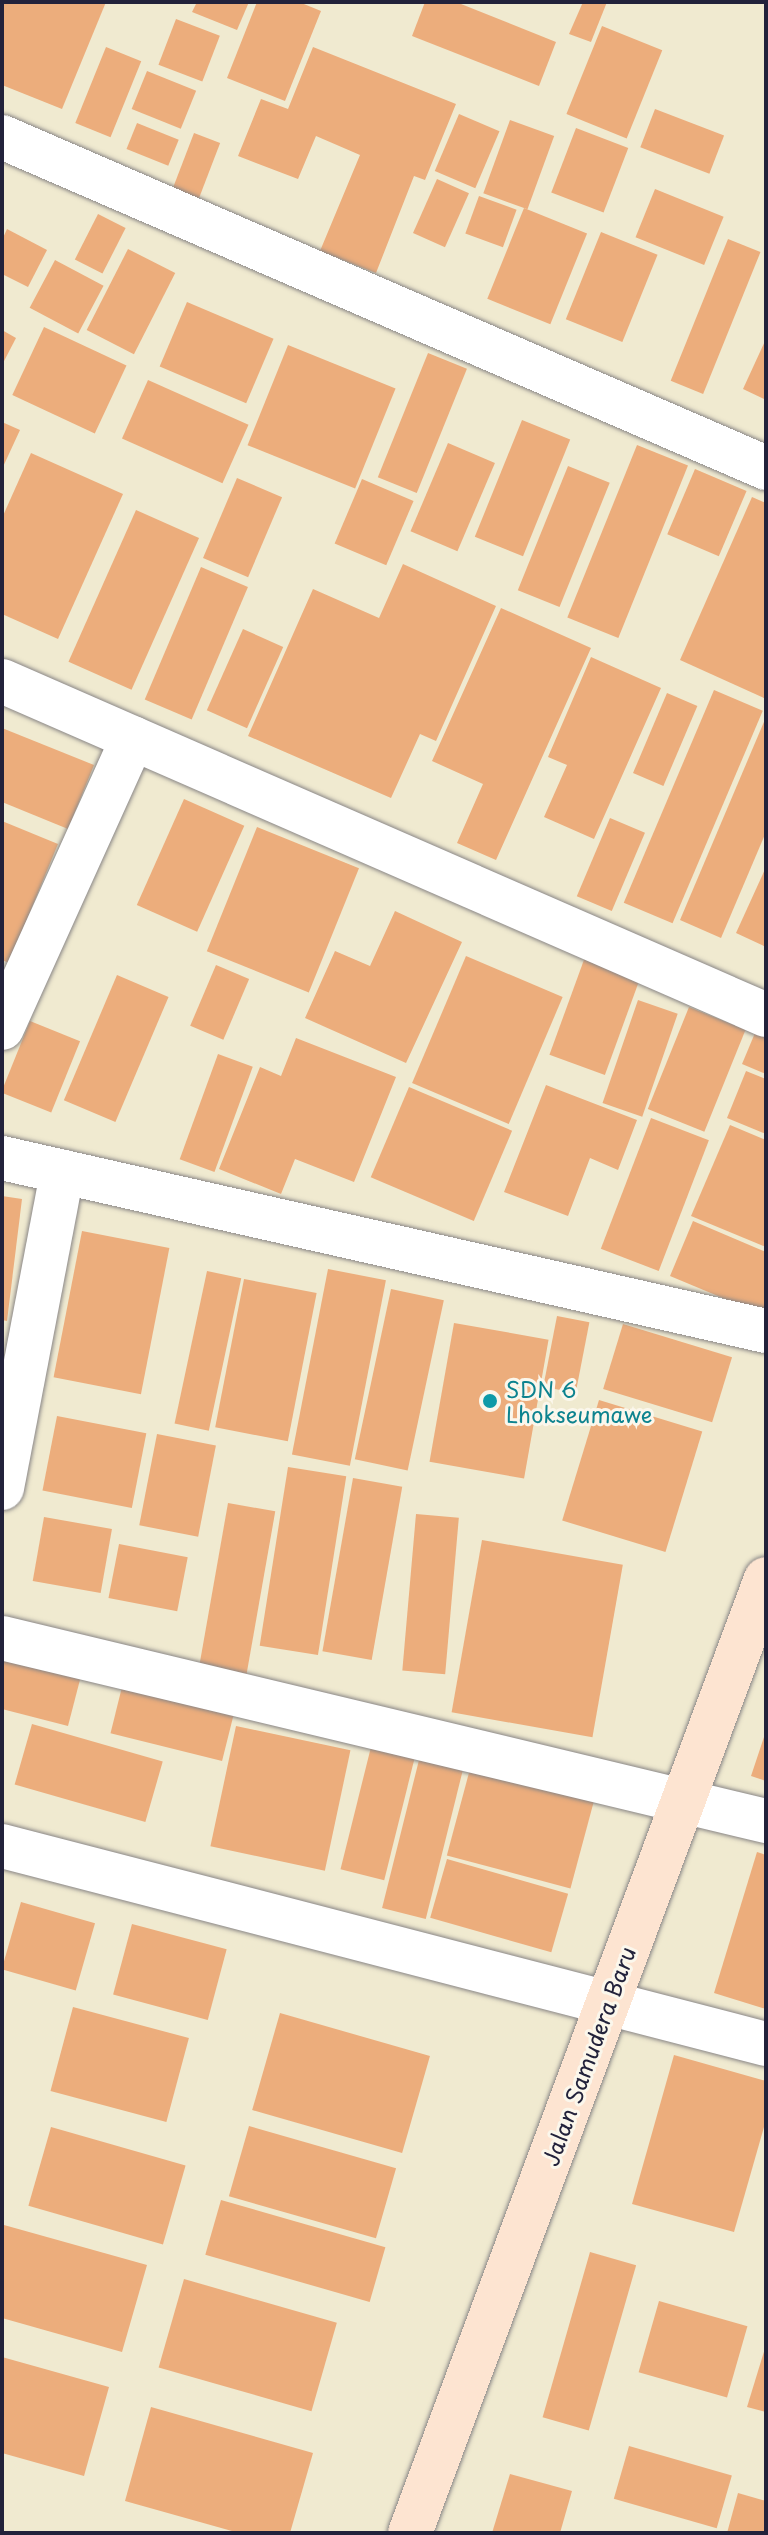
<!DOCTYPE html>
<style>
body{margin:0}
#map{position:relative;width:768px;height:2535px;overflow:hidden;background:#f0ead0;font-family:"Playpen Sans",sans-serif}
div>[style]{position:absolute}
.building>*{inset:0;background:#ecad7c;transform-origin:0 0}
.roads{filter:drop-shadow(0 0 2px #898686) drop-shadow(0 0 2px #898686)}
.street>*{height:44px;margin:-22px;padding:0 22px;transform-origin:22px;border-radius:22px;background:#fff}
.secondary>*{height:44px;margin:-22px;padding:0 22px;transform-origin:22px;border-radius:22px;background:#fde4d1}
.dots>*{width:22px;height:22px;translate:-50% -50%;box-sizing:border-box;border:4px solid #fbf7ec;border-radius:50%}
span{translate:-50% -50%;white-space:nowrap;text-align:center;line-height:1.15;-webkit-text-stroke:6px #fbf7ec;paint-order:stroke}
.culture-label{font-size:22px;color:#0d838f}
.left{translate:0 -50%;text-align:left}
.street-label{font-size:22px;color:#22223b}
.frame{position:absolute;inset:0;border:4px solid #22223b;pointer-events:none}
</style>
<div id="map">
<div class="building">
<i style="clip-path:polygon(2px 2px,106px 2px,62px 109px,2px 85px)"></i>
<i style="clip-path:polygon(197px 2px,249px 2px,237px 30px,192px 12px)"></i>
<i style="clip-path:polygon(257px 2px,299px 2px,321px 11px,285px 101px,227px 78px)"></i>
<i style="clip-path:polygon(425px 2px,456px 2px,556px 42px,539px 86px,412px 36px)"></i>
<i style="clip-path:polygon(583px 2px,607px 2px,591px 42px,569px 34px)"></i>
<i style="left:176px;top:19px;width:47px;height:49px;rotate:21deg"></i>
<i style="left:602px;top:26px;width:65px;height:95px;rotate:22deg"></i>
<i style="left:106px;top:47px;width:38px;height:82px;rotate:22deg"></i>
<i style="clip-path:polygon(313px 47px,456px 104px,425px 180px,414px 176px,376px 273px,320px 251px,360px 155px,316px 136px,298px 179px,238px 156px,261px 99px,288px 109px)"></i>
<i style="left:147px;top:71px;width:53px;height:41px;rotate:22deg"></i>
<i style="left:655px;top:109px;width:74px;height:41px;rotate:21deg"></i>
<i style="left:459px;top:114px;width:44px;height:62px;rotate:23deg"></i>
<i style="left:510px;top:120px;width:47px;height:78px;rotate:20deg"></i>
<i style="left:137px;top:123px;width:45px;height:28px;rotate:22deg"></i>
<i style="left:576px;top:128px;width:56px;height:69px;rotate:21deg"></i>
<i style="left:194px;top:133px;width:28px;height:69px;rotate:21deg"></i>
<i style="left:437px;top:179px;width:35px;height:59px;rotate:24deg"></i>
<i style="left:655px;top:189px;width:74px;height:52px;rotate:22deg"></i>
<i style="left:479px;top:196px;width:40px;height:40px;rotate:20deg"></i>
<i style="left:524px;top:208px;width:68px;height:98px;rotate:22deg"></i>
<i style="left:98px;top:214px;width:31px;height:51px;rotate:27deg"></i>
<i style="clip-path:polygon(7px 229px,47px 250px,28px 287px,2px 274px,2px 240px)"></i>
<i style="left:601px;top:232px;width:61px;height:94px;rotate:22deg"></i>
<i style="left:728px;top:239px;width:35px;height:153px;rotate:22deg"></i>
<i style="left:128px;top:249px;width:53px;height:91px;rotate:27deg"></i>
<i style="left:55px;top:260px;width:55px;height:54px;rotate:28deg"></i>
<i style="left:187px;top:302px;width:94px;height:70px;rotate:23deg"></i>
<i style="left:44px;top:327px;width:91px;height:75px;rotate:25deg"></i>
<i style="clip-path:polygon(2px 330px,16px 338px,2px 365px)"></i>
<i style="clip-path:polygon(766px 339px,766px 400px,743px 389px)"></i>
<i style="left:288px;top:345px;width:116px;height:108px;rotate:22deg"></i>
<i style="left:428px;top:353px;width:42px;height:134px;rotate:22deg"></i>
<i style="left:148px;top:380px;width:110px;height:64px;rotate:24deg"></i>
<i style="left:522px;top:420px;width:52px;height:126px;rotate:22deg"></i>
<i style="clip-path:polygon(2px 422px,20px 430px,2px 469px)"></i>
<i style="left:448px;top:443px;width:51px;height:96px;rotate:23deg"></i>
<i style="left:637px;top:445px;width:55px;height:186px;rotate:22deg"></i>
<i style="clip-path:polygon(31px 453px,123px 494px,58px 639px,2px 614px,2px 518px)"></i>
<i style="left:568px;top:466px;width:45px;height:134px;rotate:22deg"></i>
<i style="left:695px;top:469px;width:56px;height:71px;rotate:23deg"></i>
<i style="left:237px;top:478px;width:49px;height:87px;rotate:23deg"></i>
<i style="left:362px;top:479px;width:56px;height:70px;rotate:23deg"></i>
<i style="clip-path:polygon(752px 497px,766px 503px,766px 699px,680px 660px)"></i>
<i style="left:136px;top:510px;width:69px;height:166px;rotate:24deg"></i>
<i style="clip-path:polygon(403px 564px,496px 606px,436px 741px,420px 734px,391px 798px,248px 736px,313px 589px,379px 618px)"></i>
<i style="left:201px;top:567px;width:51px;height:144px;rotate:23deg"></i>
<i style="clip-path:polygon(501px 608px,591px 648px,496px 860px,457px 843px,483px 784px,432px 761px)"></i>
<i style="left:243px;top:629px;width:44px;height:89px;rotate:24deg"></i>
<i style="clip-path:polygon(591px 657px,661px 688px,594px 839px,544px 817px,567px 765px,548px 757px)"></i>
<i style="left:714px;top:690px;width:53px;height:231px;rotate:23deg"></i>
<i style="left:667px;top:693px;width:33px;height:87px;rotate:23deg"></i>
<i style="clip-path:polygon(766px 717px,766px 832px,721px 938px,680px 920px)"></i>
<i style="clip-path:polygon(2px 728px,94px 765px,68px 829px,2px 802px)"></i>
<i style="left:184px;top:799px;width:66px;height:116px;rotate:24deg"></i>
<i style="left:610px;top:818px;width:38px;height:85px;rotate:23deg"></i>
<i style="clip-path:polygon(2px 821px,58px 844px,9px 963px,2px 960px)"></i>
<i style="left:257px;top:827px;width:110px;height:134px;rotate:22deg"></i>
<i style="clip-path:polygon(766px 867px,766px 947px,736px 933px)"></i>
<i style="clip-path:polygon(395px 911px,462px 942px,406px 1063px,305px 1018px,335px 951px,370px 966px)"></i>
<i style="left:466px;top:956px;width:105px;height:138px;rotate:23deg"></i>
<i style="left:585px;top:957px;width:59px;height:104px;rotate:20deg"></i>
<i style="left:216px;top:965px;width:36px;height:66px;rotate:23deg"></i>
<i style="left:117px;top:975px;width:56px;height:136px;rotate:23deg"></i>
<i style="left:638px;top:1000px;width:42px;height:109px;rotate:19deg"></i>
<i style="left:689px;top:1007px;width:61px;height:110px;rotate:22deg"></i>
<i style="left:30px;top:1021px;width:54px;height:77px;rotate:22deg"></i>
<i style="clip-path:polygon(755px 1033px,766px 1037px,766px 1074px,742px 1064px)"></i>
<i style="clip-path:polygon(296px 1038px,396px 1077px,354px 1182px,295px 1159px,281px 1194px,219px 1169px,260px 1067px,281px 1076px)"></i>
<i style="left:218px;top:1054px;width:37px;height:112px;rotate:20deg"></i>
<i style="clip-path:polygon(746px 1071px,766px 1079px,766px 1134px,727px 1118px)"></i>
<i style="clip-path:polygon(546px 1085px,637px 1120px,618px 1170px,590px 1158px,568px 1216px,504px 1192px)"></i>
<i style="left:409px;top:1087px;width:112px;height:98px;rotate:23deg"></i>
<i style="left:651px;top:1118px;width:62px;height:140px;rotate:21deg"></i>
<i style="clip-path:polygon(730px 1125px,766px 1140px,766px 1247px,691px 1216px)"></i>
<i style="clip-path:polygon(2px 1196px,22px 1199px,7px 1321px,2px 1320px)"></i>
<i style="clip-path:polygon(693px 1221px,766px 1252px,766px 1316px,670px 1276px)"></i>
<i style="left:82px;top:1231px;width:89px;height:149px;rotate:11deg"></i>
<i style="left:328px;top:1269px;width:59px;height:189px;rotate:11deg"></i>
<i style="left:207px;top:1271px;width:35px;height:156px;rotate:12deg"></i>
<i style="left:244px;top:1279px;width:74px;height:151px;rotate:11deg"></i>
<i style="left:391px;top:1289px;width:54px;height:174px;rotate:12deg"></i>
<i style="left:557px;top:1316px;width:33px;height:72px;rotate:11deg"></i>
<i style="left:454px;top:1323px;width:96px;height:141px;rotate:10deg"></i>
<i style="left:623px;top:1324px;width:114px;height:68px;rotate:17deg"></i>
<i style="left:599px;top:1400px;width:108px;height:126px;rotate:17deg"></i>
<i style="left:57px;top:1416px;width:91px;height:76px;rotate:11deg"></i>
<i style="left:157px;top:1434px;width:60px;height:93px;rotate:11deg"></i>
<i style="left:288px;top:1467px;width:59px;height:181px;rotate:9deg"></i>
<i style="left:353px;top:1478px;width:50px;height:176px;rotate:10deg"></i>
<i style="left:228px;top:1503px;width:48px;height:165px;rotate:10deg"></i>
<i style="left:416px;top:1514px;width:43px;height:157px;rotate:5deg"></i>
<i style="left:44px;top:1517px;width:69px;height:65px;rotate:10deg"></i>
<i style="left:482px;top:1540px;width:143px;height:175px;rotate:10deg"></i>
<i style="left:119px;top:1544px;width:70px;height:55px;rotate:11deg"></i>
<i style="clip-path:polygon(2px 1652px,82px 1672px,68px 1726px,2px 1709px)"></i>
<i style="left:125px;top:1675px;width:115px;height:60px;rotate:14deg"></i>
<i style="left:32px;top:1724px;width:136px;height:63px;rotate:16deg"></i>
<i style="left:236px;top:1726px;width:117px;height:123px;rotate:12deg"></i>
<i style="clip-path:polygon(766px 1731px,766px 1781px,751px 1776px)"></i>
<i style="left:371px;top:1747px;width:45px;height:126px;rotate:14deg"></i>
<i style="left:422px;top:1748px;width:45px;height:165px;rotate:14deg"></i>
<i style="left:474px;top:1754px;width:128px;height:105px;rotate:15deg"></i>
<i style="clip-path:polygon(757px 1852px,766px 1855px,766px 2009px,714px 1993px)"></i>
<i style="left:447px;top:1859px;width:126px;height:61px;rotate:16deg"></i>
<i style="left:21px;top:1902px;width:77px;height:70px;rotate:16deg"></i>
<i style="left:132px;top:1924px;width:98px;height:73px;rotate:15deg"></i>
<i style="left:73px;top:2007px;width:120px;height:87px;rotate:15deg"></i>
<i style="left:280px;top:2013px;width:156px;height:101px;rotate:16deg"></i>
<i style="clip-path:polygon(674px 2055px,766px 2081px,766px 2120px,734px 2232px,632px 2204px)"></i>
<i style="left:249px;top:2126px;width:153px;height:73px;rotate:16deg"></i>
<i style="left:51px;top:2127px;width:140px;height:82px;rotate:16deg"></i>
<i style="left:221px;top:2200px;width:171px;height:57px;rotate:16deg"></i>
<i style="clip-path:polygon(4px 2225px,147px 2265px,122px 2352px,2px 2318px)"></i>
<i style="left:590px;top:2252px;width:48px;height:172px;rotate:16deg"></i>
<i style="left:184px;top:2279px;width:159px;height:92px;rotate:16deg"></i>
<i style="left:659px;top:2301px;width:92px;height:74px;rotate:16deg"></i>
<i style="clip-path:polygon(766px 2345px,766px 2412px,747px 2407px)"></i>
<i style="clip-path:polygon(2px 2357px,109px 2387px,84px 2476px,2px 2453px)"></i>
<i style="clip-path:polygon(151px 2407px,313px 2453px,290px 2533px,239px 2533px,125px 2501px)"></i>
<i style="left:629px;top:2446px;width:107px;height:55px;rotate:16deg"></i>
<i style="clip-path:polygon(510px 2474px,572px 2491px,560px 2533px,492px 2533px)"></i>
<i style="clip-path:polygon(738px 2493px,766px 2501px,766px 2533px,727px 2533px)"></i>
</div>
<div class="roads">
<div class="street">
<i style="left:2px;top:137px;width:833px;rotate:23.42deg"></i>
<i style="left:2px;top:681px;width:834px;rotate:23.61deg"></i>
<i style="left:2px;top:1028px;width:318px;rotate:-65.7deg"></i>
<i style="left:2px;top:1158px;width:783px;rotate:12.76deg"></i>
<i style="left:2px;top:1488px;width:322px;rotate:-79.2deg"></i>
<i style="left:2px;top:1638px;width:786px;rotate:13.47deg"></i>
<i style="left:2px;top:1846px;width:789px;rotate:14.53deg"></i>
</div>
<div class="secondary">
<i style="left:410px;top:2533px;width:1018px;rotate:-69.54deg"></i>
</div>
</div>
<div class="dots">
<i style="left:490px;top:1401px;background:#0f9aa8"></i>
</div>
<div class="culture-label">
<span class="left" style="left:506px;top:1401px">SDN 6<br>Lhokseumawe</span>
</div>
<div class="street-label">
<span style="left:588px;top:2056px;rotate:-70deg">Jalan Samudera Baru</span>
</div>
<div class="frame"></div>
</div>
